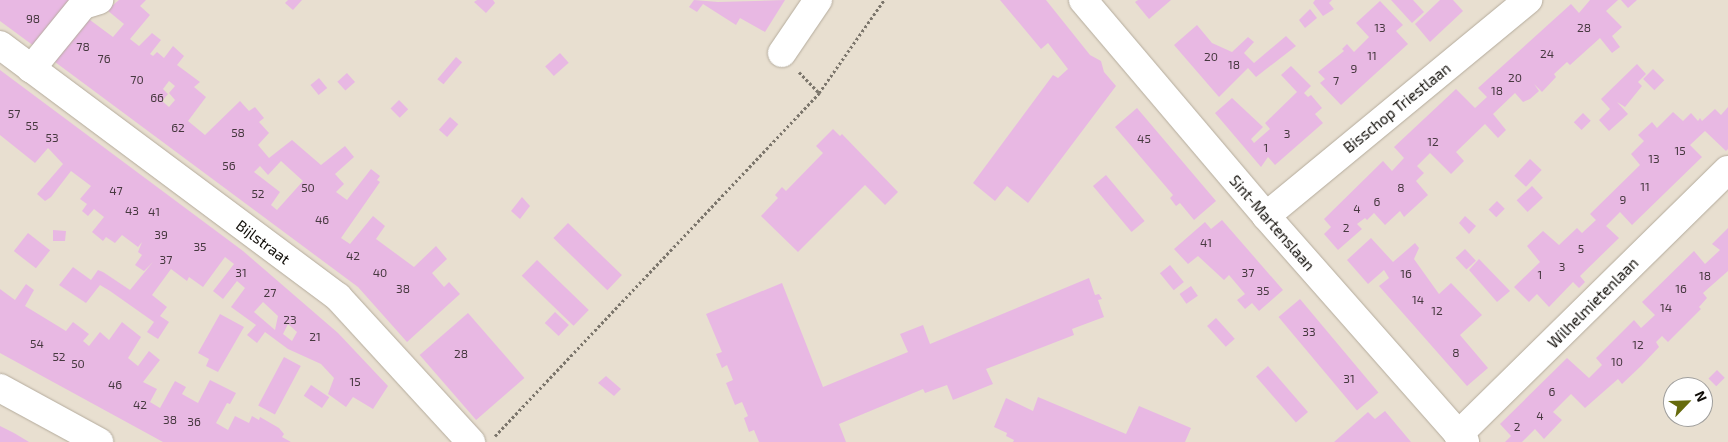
<!DOCTYPE html>
<style>
body{margin:0}
#map{position:relative;width:1728px;height:442px;overflow:hidden;background:#e8dfd0;font-family:"Exo 2",sans-serif}
div>[style]{position:absolute}
.building>*{inset:0;background:#e8b8e3;transform-origin:0 0}
.path>*{height:3px;margin-top:-1.5px;transform-origin:0;background:repeating-linear-gradient(90deg,#7c766c 0 2.5px,transparent 0 5px)}
.roads{filter:drop-shadow(0 0 1px #b4ab9c) drop-shadow(0 0 1px #b4ab9c)}
.minor>*{height:28px;margin:-14px;padding:0 14px;transform-origin:14px;border-radius:14px;background:#fff}
.tertiary>*{height:28px;margin:-14px;padding:0 14px;transform-origin:14px;border-radius:14px;background:#fff}
.primary>*{height:28px;margin:-14px;padding:0 14px;transform-origin:14px;border-radius:14px;background:#fff}
span{translate:-50% -50%;white-space:nowrap;text-align:center;line-height:1.15;-webkit-text-stroke:4.5px #fff;paint-order:stroke}
.number-label{font-size:12px;color:#46383f}
.number-label span{-webkit-text-stroke-width:0}
.street-label{font-size:15px;color:#100d08}
.north{position:absolute;left:1663px;top:377px;width:50px;height:50px;box-sizing:border-box;background:#fff;border:1px solid #9f9e9c;border-radius:50%;rotate:66deg;font-size:14px;font-weight:700;line-height:20px;text-align:center;color:#100d08}
.north::after{content:'';display:block;margin:auto;width:18px;height:22px;background:#666b0d;clip-path:polygon(50% 0,100% 100%,50% 72%,0 100%)}
</style>
<div id="map">
<div class="building">
<i style="clip-path:polygon(0 0,76px 0,38px 49px,0 21px)"></i>
<i style="clip-path:polygon(evenodd,119px 0,146px 0,140px 6px,150px 15px,130px 39px,139px 46px,152px 33px,161px 40px,150px 54px,153px 56px,157px 52px,164px 58px,173px 46px,184px 56px,177px 65px,200px 82px,194px 87px,206px 97px,188px 121px,205px 135px,240px 101px,249px 111px,255px 107px,264px 118px,259px 122px,269px 133px,258px 145px,269px 158px,292px 140px,321px 165px,345px 146px,354px 157px,335px 174px,344px 184px,336px 192px,347px 200px,371px 169px,380px 176px,377px 180px,380px 182px,341px 238px,350px 244px,373px 216px,385px 226px,376px 239px,414px 267px,436px 246px,447px 259px,432px 273px,444px 287px,449px 282px,460px 294px,407px 342px,358px 287px,51px 59px,86px 17px,113px 37px,124px 24px,107px 10px,119px 0,169px 81px,175px 86px,169px 93px,175px 100px,169px 107px,162px 101px,168px 94px,163px 89px,169px 81px,119px 0,281px 161px,303px 181px,277px 210px,271px 205px,280px 192px,254px 172px,260px 166px,268px 175px,281px 161px)"></i>
<i style="clip-path:polygon(288px 0,302px 0,293px 10px,285px 3px)"></i>
<i style="clip-path:polygon(477px 0,493px 0,495px 3px,486px 13px,474px 2px)"></i>
<i style="clip-path:polygon(694px 0,718px 2px,785px 0,765px 32px,740px 18px,736px 25px,703px 4px,697px 12px,689px 7px)"></i>
<i style="clip-path:polygon(1000px 0,1046px 0,1090px 55px,1101px 61px,1104px 72px,1116px 86px,1028px 203px,1007px 186px,995px 201px,973px 183px,1053px 75px,1058px 78px,1068px 69px,1048px 43px,1041px 49px)"></i>
<i style="clip-path:polygon(1138px 0,1171px 0,1149px 19px,1135px 2px)"></i>
<i style="clip-path:polygon(1315px 0,1332px 0,1329px 3px,1334px 9px,1323px 16px,1313px 3px)"></i>
<i style="clip-path:polygon(1391px 0,1413px 0,1424px 12px,1412px 23px)"></i>
<i style="clip-path:polygon(1440px 0,1453px 0,1463px 11px,1430px 42px,1415px 24px)"></i>
<i style="clip-path:polygon(1590px 0,1618px 0,1606px 11px,1622px 27px,1612px 36px,1620px 47px,1612px 53px,1600px 38px,1570px 65px,1567px 62px,1554px 74px,1556px 77px,1542px 92px,1534px 84px,1539px 91px,1530px 99px,1523px 102px,1515px 93px,1493px 114px,1506px 130px,1498px 138px,1485px 124px,1456px 152px,1464px 161px,1451px 174px,1430px 153px,1417px 166px,1424px 173px,1416px 181px,1428px 195px,1404px 217px,1400px 211px,1385px 225px,1374px 213px,1367px 220px,1365px 218px,1357px 224px,1362px 229px,1338px 250px,1324px 234px,1331px 227px,1324px 219px,1383px 161px,1392px 171px,1404px 158px,1394px 147px,1456px 89px,1475px 108px,1487px 97px,1478px 88px,1571px 4px,1579px 13px)"></i>
<i style="clip-path:polygon(1621px 0,1637px 0,1628px 8px)"></i>
<i style="clip-path:polygon(1380px 1px,1403px 25px,1396px 31px,1408px 44px,1341px 105px,1320px 83px,1325px 79px,1318px 72px,1344px 51px,1342px 49px,1347px 44px,1354px 52px,1369px 37px,1356px 23px)"></i>
<i style="clip-path:polygon(1310px 9px,1317px 18px,1305px 28px,1299px 20px)"></i>
<i style="clip-path:polygon(1197px 25px,1212px 43px,1232px 52px,1248px 37px,1254px 42px,1244px 53px,1254px 63px,1286px 36px,1296px 46px,1256px 77px,1248px 68px,1219px 97px,1174px 45px)"></i>
<i style="left:560px;top:53px;width:13px;height:20px;rotate:48deg"></i>
<i style="left:456px;top:57px;width:8px;height:29px;rotate:40deg"></i>
<i style="clip-path:polygon(1637px 64px,1646px 74px,1638px 82px,1642px 86px,1625px 107px,1617px 102px,1628px 114px,1609px 131px,1599px 120px,1610px 109px,1601px 99px)"></i>
<i style="clip-path:polygon(1291px 66px,1311px 86px,1304px 93px,1308px 97px,1311px 95px,1322px 108px,1315px 114px,1323px 123px,1275px 165px,1268px 157px,1261px 167px,1215px 113px,1232px 98px,1263px 127px,1251px 139px,1254px 143px,1270px 129px,1265px 123px,1297px 92px,1281px 75px)"></i>
<i style="left:1653px;top:69px;width:16px;height:14px;rotate:45deg"></i>
<i style="clip-path:polygon(evenodd,0 70px,243px 251px,338px 333px,388px 386px,373px 409px,353px 397px,346px 407px,328px 394px,334px 378px,321px 364px,288px 349px,265px 332px,257px 343px,247px 335px,256px 325px,231px 307px,245px 288px,237px 281px,223px 299px,213px 291px,234px 264px,225px 257px,203px 287px,189px 277px,187px 281px,171px 269px,152px 295px,167px 307px,160px 316px,169px 322px,158px 339px,147px 332px,154px 322px,110px 291px,100px 285px,86px 303px,59px 285px,73px 267px,91px 280px,98px 270px,103px 272px,130px 290px,153px 262px,144px 271px,135px 265px,142px 255px,138px 252px,142px 242px,138px 247px,122px 235px,115px 243px,106px 237px,103px 241px,92px 232px,104px 217px,94px 209px,88px 216px,82px 211px,87px 204px,80px 199px,91px 186px,71px 171px,51px 197px,45px 201px,37px 194px,63px 164px,48px 148px,35px 163px,0 135px,0 70px,263px 302px,278px 316px,275px 330px,254px 312px,263px 302px,0 70px,288px 324px,297px 332px,292px 341px,283px 334px,288px 324px)"></i>
<i style="left:347px;top:73px;width:12px;height:13px;rotate:48deg"></i>
<i style="left:319px;top:78px;width:13px;height:11px;rotate:51deg"></i>
<i style="left:399px;top:100px;width:13px;height:12px;rotate:45deg"></i>
<i style="clip-path:polygon(1728px 107px,1728px 149px,1726px 151px,1705px 131px,1690px 145px,1702px 157px,1632px 225px,1620px 212px,1606px 226px,1619px 238px,1580px 276px,1585px 282px,1579px 288px,1573px 282px,1549px 307px,1537px 294px,1529px 302px,1514px 287px,1540px 262px,1527px 246px,1543px 231px,1559px 245px,1577px 228px,1582px 233px,1596px 220px,1590px 214px,1640px 165px,1631px 154px,1644px 141px,1638px 135px,1652px 122px,1657px 128px,1673px 112px,1683px 121px,1691px 113px,1698px 121px,1700px 118px,1702px 121px,1715px 109px,1721px 115px)"></i>
<i style="clip-path:polygon(1137px 108px,1216px 201px,1194px 220px,1180px 203px,1176px 206px,1170px 198px,1173px 195px,1115px 127px)"></i>
<i style="left:1583px;top:113px;width:11px;height:13px;rotate:45deg"></i>
<i style="left:450px;top:117px;width:11px;height:17px;rotate:41deg"></i>
<i style="clip-path:polygon(833px 129px,840px 136px,842px 134px,898px 192px,885px 205px,865px 185px,798px 252px,761px 216px,778px 198px,775px 195px,782px 187px,786px 191px,823px 153px,816px 146px)"></i>
<i style="left:1530px;top:159px;width:16px;height:23px;rotate:43deg"></i>
<i style="left:1106px;top:175px;width:60px;height:17px;rotate:50deg"></i>
<i style="left:1532px;top:186px;width:16px;height:21px;rotate:47deg"></i>
<i style="clip-path:polygon(522px 197px,530px 206px,520px 219px,511px 211px)"></i>
<i style="left:1497px;top:201px;width:11px;height:12px;rotate:45deg"></i>
<i style="clip-path:polygon(1465px 216px,1476px 226px,1469px 234px,1459px 223px)"></i>
<i style="clip-path:polygon(1222px 220px,1283px 290px,1259px 311px,1252px 303px,1245px 309px,1237px 300px,1245px 294px,1229px 275px,1224px 280px,1198px 256px,1188px 264px,1174px 249px,1205px 222px,1211px 229px)"></i>
<i style="left:568px;top:223px;width:75px;height:21px;rotate:44deg"></i>
<i style="clip-path:polygon(1728px 228px,1728px 271px,1703px 293px,1707px 298px,1699px 307px,1701px 309px,1668px 342px,1662px 336px,1656px 342px,1659px 347px,1641px 366px,1622px 384px,1618px 379px,1585px 408px,1571px 394px,1553px 412px,1562px 420px,1544px 439px,1535px 429px,1522px 442px,1505px 442px,1511px 436px,1500px 424px,1567px 358px,1589px 378px,1602px 365px,1596px 358px,1634px 320px,1641px 328px,1655px 315px,1642px 302px,1694px 251px,1705px 264px,1720px 250px,1712px 244px)"></i>
<i style="clip-path:polygon(53px 230px,66px 231px,65px 241px,53px 241px)"></i>
<i style="left:28px;top:233px;width:28px;height:23px;rotate:38deg"></i>
<i style="clip-path:polygon(1371px 238px,1393px 262px,1415px 243px,1419px 248px,1414px 259px,1439px 294px,1451px 283px,1482px 315px,1460px 335px,1488px 368px,1467px 386px,1379px 286px,1389px 278px,1384px 270px,1368px 284px,1347px 260px)"></i>
<i style="left:1465px;top:249px;width:16px;height:13px;rotate:47deg"></i>
<i style="clip-path:polygon(1479px 259px,1510px 291px,1497px 302px,1469px 270px)"></i>
<i style="left:537px;top:260px;width:72px;height:22px;rotate:44deg"></i>
<i style="left:1170px;top:265px;width:22px;height:13px;rotate:51deg"></i>
<i style="clip-path:polygon(1089px 278px,1095px 295px,1099px 294px,1102px 299px,1098px 300px,1104px 317px,1072px 329px,1074px 335px,986px 369px,993px 384px,953px 400px,947px 385px,925px 393px,923px 389px,839px 424px,846px 442px,759px 442px,754px 430px,749px 432px,744px 418px,748px 416px,742px 402px,735px 405px,726px 383px,733px 380px,727px 365px,722px 368px,716px 354px,722px 352px,706px 314px,782px 283px,823px 387px,908px 352px,900px 334px,923px 325px,930px 344px)"></i>
<i style="clip-path:polygon(26px 284px,34px 290px,25px 306px,66px 331px,73px 322px,89px 334px,83px 341px,89px 346px,100px 332px,109px 340px,122px 322px,141px 337px,128px 358px,138px 366px,149px 351px,160px 360px,143px 382px,157px 389px,150px 402px,160px 408px,175px 381px,186px 387px,182px 394px,198px 403px,210px 380px,236px 393px,230px 404px,227px 403px,216px 423px,228px 430px,235px 416px,249px 423px,252px 416px,259px 420px,260px 417px,279px 428px,284px 434px,282px 437px,291px 442px,163px 442px,0 353px,0 289px,15px 300px)"></i>
<i style="left:1191px;top:286px;width:12px;height:14px;rotate:55deg"></i>
<i style="left:1300px;top:299px;width:122px;height:28px;rotate:50deg"></i>
<i style="left:555px;top:312px;width:19px;height:15px;rotate:43deg"></i>
<i style="left:468px;top:313px;width:86px;height:64px;rotate:49deg"></i>
<i style="clip-path:polygon(220px 314px,244px 327px,218px 372px,206px 366px,209px 359px,198px 353px)"></i>
<i style="left:1216px;top:318px;width:28px;height:12px;rotate:48deg"></i>
<i style="left:284px;top:357px;width:19px;height:55px;rotate:28deg"></i>
<i style="left:1268px;top:366px;width:61px;height:16px;rotate:49deg"></i>
<i style="left:1717px;top:370px;width:11px;height:12px;rotate:45deg"></i>
<i style="clip-path:polygon(606px 376px,621px 389px,614px 396px,598px 383px)"></i>
<i style="left:311px;top:385px;width:22px;height:13px;rotate:34deg"></i>
<i style="clip-path:polygon(1038px 397px,1126px 434px,1139px 406px,1191px 428px,1185px 442px,1013px 442px,1014px 440px,1006px 436px,1007px 433px,994px 427px,1006px 398px,1033px 411px)"></i>
<i style="clip-path:polygon(1385px 411px,1411px 442px,1334px 442px,1368px 412px,1375px 419px)"></i>
<i style="clip-path:polygon(0 426px,14px 433px,29px 442px,0 442px)"></i>
</div>
<div class="path">
<i style="left:799px;top:72px;width:29px;rotate:46deg"></i>
<i style="left:495px;top:436px;width:472px;rotate:-46.6deg"></i>
<i style="left:819px;top:93px;width:113px;rotate:-55deg"></i>
</div>
<div class="roads">
<div class="minor">
<i style="left:1083px;top:0;width:283px;rotate:49.7deg"></i>
<i style="left:1266px;top:216px;width:301px;rotate:48.6deg"></i>
<i style="left:782px;top:53px;width:64px;rotate:-55.8deg"></i>
<i style="left:31px;top:69px;width:82px;rotate:-50.9deg"></i>
<i style="left:83px;top:5px;width:17px;rotate:-17deg"></i>
<i style="left:1266px;top:216px;width:340px;rotate:-39.5deg"></i>
<i style="left:1458px;top:435px;width:378px;rotate:-44.5deg"></i>
</div>
<div class="tertiary">
<i style="left:0;top:45px;width:422px;rotate:36.7deg"></i>
<i style="left:338px;top:297px;width:197px;rotate:47.5deg"></i>
</div>
<div class="primary">
<i style="left:0;top:388px;width:113px;rotate:28.6deg"></i>
</div>
</div>
<div class="number-label">
<span style="left:33px;top:19px">98</span>
<span style="left:1380px;top:28px">13</span>
<span style="left:1584px;top:28px">28</span>
<span style="left:83px;top:47px">78</span>
<span style="left:1547px;top:54px">24</span>
<span style="left:1372px;top:56px">11</span>
<span style="left:1211px;top:57px">20</span>
<span style="left:104px;top:59px">76</span>
<span style="left:1234px;top:65px">18</span>
<span style="left:1354px;top:69px">9</span>
<span style="left:1515px;top:78px">20</span>
<span style="left:137px;top:80px">70</span>
<span style="left:1336px;top:81px">7</span>
<span style="left:1497px;top:91px">18</span>
<span style="left:157px;top:98px">66</span>
<span style="left:14px;top:114px">57</span>
<span style="left:32px;top:126px">55</span>
<span style="left:178px;top:128px">62</span>
<span style="left:238px;top:133px">58</span>
<span style="left:1287px;top:134px">3</span>
<span style="left:52px;top:138px">53</span>
<span style="left:1144px;top:139px">45</span>
<span style="left:1433px;top:142px">12</span>
<span style="left:1266px;top:148px">1</span>
<span style="left:1680px;top:151px">15</span>
<span style="left:1654px;top:159px">13</span>
<span style="left:229px;top:166px">56</span>
<span style="left:1645px;top:187px">11</span>
<span style="left:308px;top:188px">50</span>
<span style="left:1401px;top:188px">8</span>
<span style="left:116px;top:191px">47</span>
<span style="left:258px;top:194px">52</span>
<span style="left:1623px;top:200px">9</span>
<span style="left:1377px;top:202px">6</span>
<span style="left:1357px;top:209px">4</span>
<span style="left:132px;top:211px">43</span>
<span style="left:154px;top:212px">41</span>
<span style="left:322px;top:220px">46</span>
<span style="left:1346px;top:228px">2</span>
<span style="left:161px;top:235px">39</span>
<span style="left:1206px;top:243px">41</span>
<span style="left:200px;top:247px">35</span>
<span style="left:1581px;top:249px">5</span>
<span style="left:353px;top:256px">42</span>
<span style="left:166px;top:260px">37</span>
<span style="left:1562px;top:267px">3</span>
<span style="left:241px;top:273px">31</span>
<span style="left:380px;top:273px">40</span>
<span style="left:1248px;top:273px">37</span>
<span style="left:1406px;top:274px">16</span>
<span style="left:1540px;top:275px">1</span>
<span style="left:1705px;top:276px">18</span>
<span style="left:403px;top:289px">38</span>
<span style="left:1681px;top:289px">16</span>
<span style="left:1263px;top:291px">35</span>
<span style="left:270px;top:293px">27</span>
<span style="left:1418px;top:300px">14</span>
<span style="left:1666px;top:308px">14</span>
<span style="left:1437px;top:311px">12</span>
<span style="left:290px;top:320px">23</span>
<span style="left:1309px;top:332px">33</span>
<span style="left:315px;top:337px">21</span>
<span style="left:37px;top:344px">54</span>
<span style="left:1638px;top:345px">12</span>
<span style="left:1456px;top:353px">8</span>
<span style="left:461px;top:354px">28</span>
<span style="left:59px;top:357px">52</span>
<span style="left:1617px;top:362px">10</span>
<span style="left:78px;top:364px">50</span>
<span style="left:1349px;top:379px">31</span>
<span style="left:355px;top:382px">15</span>
<span style="left:115px;top:385px">46</span>
<span style="left:1552px;top:392px">6</span>
<span style="left:140px;top:405px">42</span>
<span style="left:1540px;top:416px">4</span>
<span style="left:170px;top:420px">38</span>
<span style="left:194px;top:422px">36</span>
<span style="left:1517px;top:427px">2</span>
</div>
<div class="street-label">
<span style="left:1397px;top:108px;rotate:-39deg">Bisschop Triestlaan</span>
<span style="left:1272px;top:223px;rotate:49deg">Sint-Martenslaan</span>
<span style="left:263px;top:242px;rotate:37deg">Bijlstraat</span>
<span style="left:1593px;top:303px;rotate:-45deg">Wilhelmietenlaan</span>
</div>
<div class="north">N</div>
</div>
